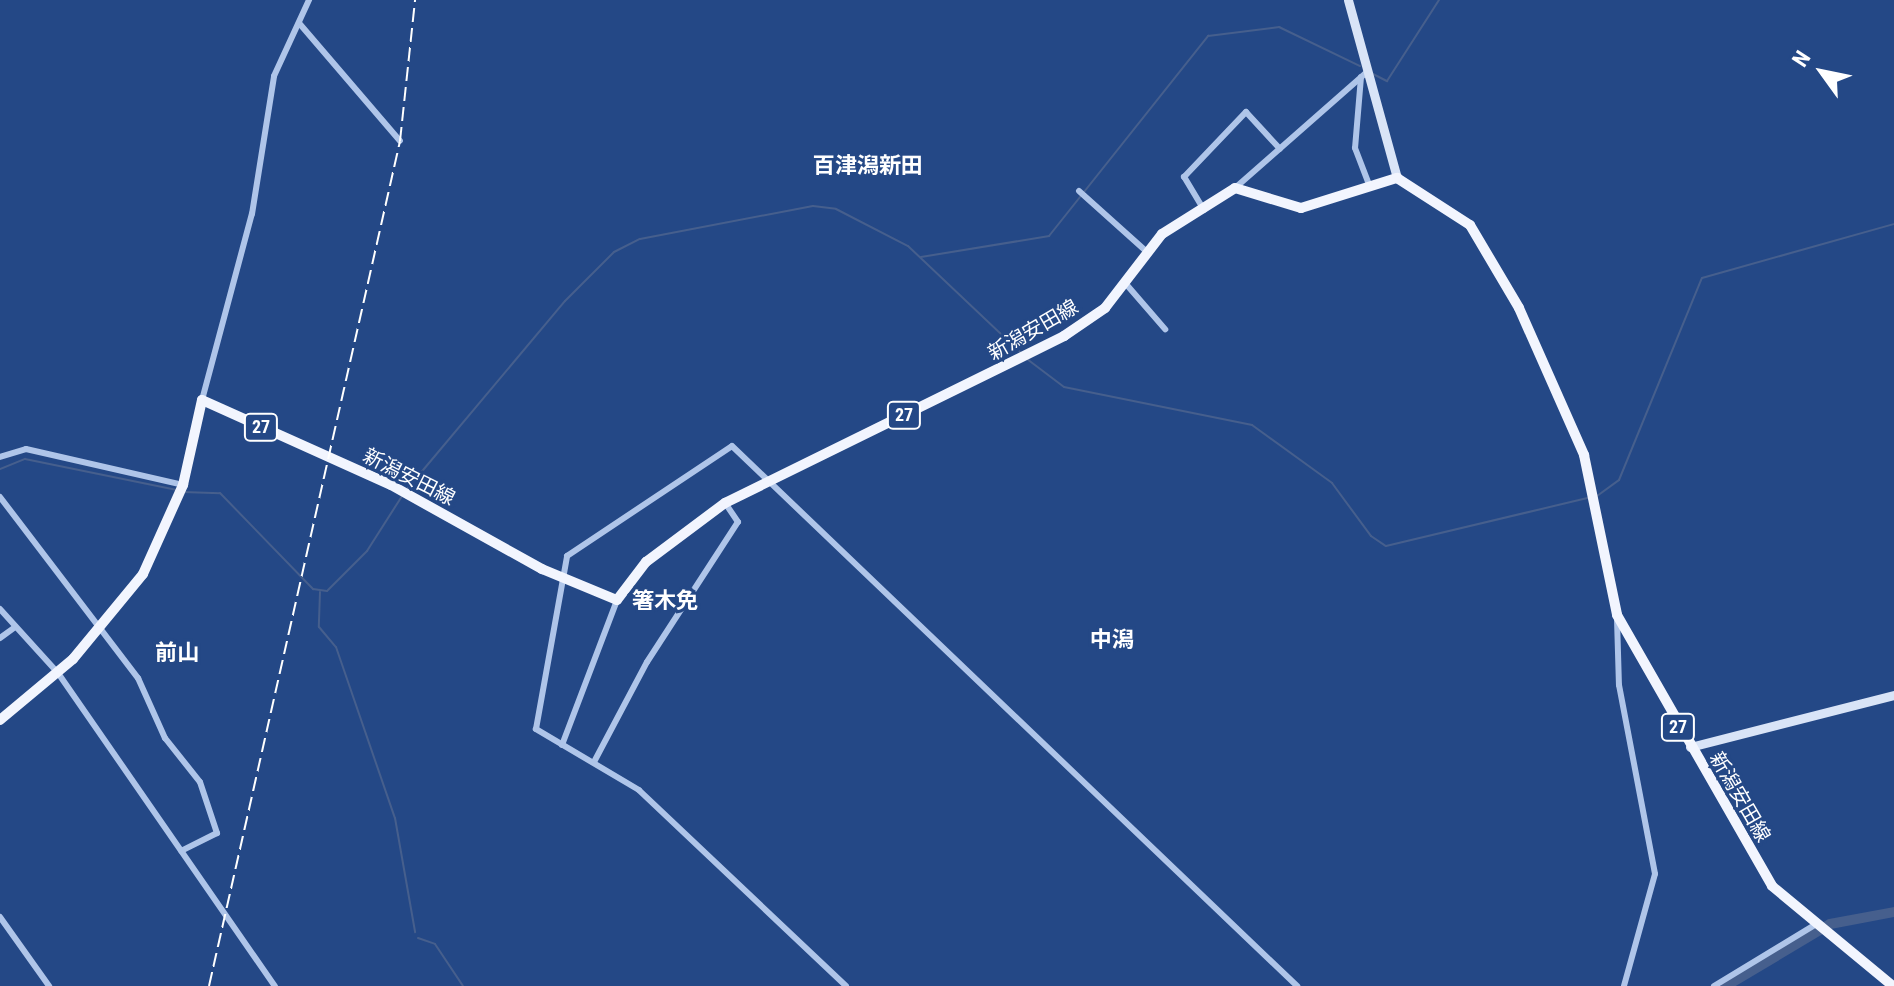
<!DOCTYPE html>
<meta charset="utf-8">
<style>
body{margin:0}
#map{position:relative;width:1894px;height:986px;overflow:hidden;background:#244886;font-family:"Roboto Condensed","Noto Sans JP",sans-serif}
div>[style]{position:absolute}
.stream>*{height:2px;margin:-1px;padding:0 1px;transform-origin:1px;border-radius:1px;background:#465f8d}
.river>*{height:10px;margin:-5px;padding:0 5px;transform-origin:5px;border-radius:5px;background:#465f8d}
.street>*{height:6px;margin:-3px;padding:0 3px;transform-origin:3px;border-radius:3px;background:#afc5e9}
.secondary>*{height:9px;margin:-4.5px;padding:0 4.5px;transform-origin:4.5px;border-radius:4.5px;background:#d9e4f7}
.primary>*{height:10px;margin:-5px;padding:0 5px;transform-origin:5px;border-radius:5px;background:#f2f5fe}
.rail>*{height:2px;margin-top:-1px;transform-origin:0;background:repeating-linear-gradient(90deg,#fff 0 14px,transparent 0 20px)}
span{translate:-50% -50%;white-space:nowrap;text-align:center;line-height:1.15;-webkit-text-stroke:6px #244886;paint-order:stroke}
.shield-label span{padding:2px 6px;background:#244886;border:2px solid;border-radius:6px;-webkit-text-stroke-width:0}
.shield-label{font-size:18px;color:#fff;font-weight:700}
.street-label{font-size:20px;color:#fff}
.neighbourhood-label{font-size:22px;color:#fff;font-weight:700}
.north{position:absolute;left:1782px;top:32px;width:80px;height:80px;-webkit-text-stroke:6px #244886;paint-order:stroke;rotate:303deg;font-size:22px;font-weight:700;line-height:32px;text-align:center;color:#fff}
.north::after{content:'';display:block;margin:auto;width:28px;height:36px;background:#fff;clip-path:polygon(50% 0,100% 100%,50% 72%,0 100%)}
</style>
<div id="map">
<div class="stream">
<i style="left:1373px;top:74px;width:16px;rotate:27deg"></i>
<i style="left:1387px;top:81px;width:96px;rotate:-57.3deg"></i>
<i style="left:921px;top:257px;width:130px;rotate:-9.3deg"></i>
<i style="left:1049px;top:236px;width:256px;rotate:-51.5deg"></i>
<i style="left:1208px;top:36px;width:72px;rotate:-7.2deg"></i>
<i style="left:1279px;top:27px;width:90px;rotate:25.7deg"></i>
<i style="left:1027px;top:359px;width:46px;rotate:37.1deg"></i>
<i style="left:1064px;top:387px;width:192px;rotate:11.4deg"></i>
<i style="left:1252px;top:425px;width:99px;rotate:35.9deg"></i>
<i style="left:1332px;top:483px;width:66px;rotate:53.7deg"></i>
<i style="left:1371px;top:536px;width:18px;rotate:34deg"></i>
<i style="left:1386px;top:546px;width:207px;rotate:-13.4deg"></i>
<i style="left:0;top:469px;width:27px;rotate:-22deg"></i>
<i style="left:25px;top:459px;width:155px;rotate:11.5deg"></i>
<i style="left:408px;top:488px;width:244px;rotate:-50deg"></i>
<i style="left:565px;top:301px;width:69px;rotate:-45deg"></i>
<i style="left:614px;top:252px;width:29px;rotate:-27deg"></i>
<i style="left:640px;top:239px;width:176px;rotate:-10.8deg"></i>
<i style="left:813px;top:206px;width:23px;rotate:7deg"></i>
<i style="left:836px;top:209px;width:81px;rotate:27.2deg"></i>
<i style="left:908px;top:246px;width:154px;rotate:43.4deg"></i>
<i style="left:183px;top:492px;width:37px;rotate:2deg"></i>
<i style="left:220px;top:493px;width:134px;rotate:45.9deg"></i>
<i style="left:313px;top:589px;width:14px;rotate:8deg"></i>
<i style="left:327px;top:591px;width:57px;rotate:-45deg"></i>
<i style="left:367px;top:551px;width:65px;rotate:-57.5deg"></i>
<i style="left:1597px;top:496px;width:27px;rotate:-36deg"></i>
<i style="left:1619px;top:480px;width:218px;rotate:-67.7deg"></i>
<i style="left:1702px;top:278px;width:199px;rotate:-15.7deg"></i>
<i style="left:320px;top:592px;width:35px;rotate:92deg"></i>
<i style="left:319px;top:627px;width:26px;rotate:50deg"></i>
<i style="left:336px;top:647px;width:181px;rotate:71deg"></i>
<i style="left:395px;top:818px;width:116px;rotate:80deg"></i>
<i style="left:418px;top:938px;width:18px;rotate:19deg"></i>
<i style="left:435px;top:944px;width:50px;rotate:56.3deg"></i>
</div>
<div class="river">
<i style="left:1726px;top:986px;width:121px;rotate:-30.8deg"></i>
<i style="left:1830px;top:924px;width:65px;rotate:-10.6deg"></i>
</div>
<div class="street">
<i style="left:299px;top:23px;width:155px;rotate:49.4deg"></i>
<i style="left:1361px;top:77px;width:71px;rotate:94.8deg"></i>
<i style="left:1355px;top:148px;width:39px;rotate:69deg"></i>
<i style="left:1235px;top:188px;width:176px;rotate:-41.3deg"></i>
<i style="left:1079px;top:191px;width:91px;rotate:41.9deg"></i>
<i style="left:1204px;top:210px;width:39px;rotate:-121deg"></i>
<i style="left:1184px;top:177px;width:90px;rotate:-46.4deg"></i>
<i style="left:1246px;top:112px;width:50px;rotate:47.4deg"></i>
<i style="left:1126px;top:284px;width:60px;rotate:49.1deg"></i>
<i style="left:202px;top:400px;width:193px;rotate:-75deg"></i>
<i style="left:252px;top:214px;width:140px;rotate:-80.9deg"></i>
<i style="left:274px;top:76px;width:84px;rotate:-65.3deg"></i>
<i style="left:0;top:457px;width:27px;rotate:-17deg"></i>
<i style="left:26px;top:449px;width:161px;rotate:12.9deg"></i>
<i style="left:0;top:497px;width:228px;rotate:52.7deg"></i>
<i style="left:138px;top:678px;width:66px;rotate:65.8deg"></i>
<i style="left:165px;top:738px;width:56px;rotate:51.5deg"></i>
<i style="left:200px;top:782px;width:54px;rotate:71.6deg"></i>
<i style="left:217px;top:833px;width:40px;rotate:153.4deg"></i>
<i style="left:0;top:609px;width:86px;rotate:47.8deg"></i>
<i style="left:58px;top:673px;width:381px;rotate:55.3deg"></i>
<i style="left:1617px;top:619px;width:66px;rotate:88.3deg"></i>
<i style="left:1619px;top:685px;width:192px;rotate:79.2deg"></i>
<i style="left:1655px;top:874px;width:116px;rotate:105.5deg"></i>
<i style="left:0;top:638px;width:19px;rotate:-36deg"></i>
<i style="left:562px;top:745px;width:155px;rotate:-69.2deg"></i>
<i style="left:594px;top:762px;width:113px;rotate:-62.1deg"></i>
<i style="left:647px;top:662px;width:167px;rotate:-57deg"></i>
<i style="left:738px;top:522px;width:23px;rotate:-124deg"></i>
<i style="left:0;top:917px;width:85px;rotate:54.6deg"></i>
<i style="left:846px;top:986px;width:285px;rotate:-136.6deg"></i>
<i style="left:639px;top:790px;width:120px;rotate:-149.4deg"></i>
<i style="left:536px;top:729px;width:176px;rotate:-79.8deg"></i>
<i style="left:567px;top:556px;width:198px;rotate:-33.7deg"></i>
<i style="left:732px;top:446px;width:782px;rotate:43.7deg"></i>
<i style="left:1714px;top:986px;width:116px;rotate:-31.2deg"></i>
</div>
<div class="secondary">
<i style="left:1348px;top:0;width:185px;rotate:74.6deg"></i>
<i style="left:1690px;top:747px;width:211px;rotate:-14.3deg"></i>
</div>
<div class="primary">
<i style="left:0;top:720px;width:95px;rotate:-39.9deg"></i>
<i style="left:73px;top:659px;width:110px;rotate:-50.5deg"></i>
<i style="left:143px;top:574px;width:98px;rotate:-65.8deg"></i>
<i style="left:183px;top:485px;width:87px;rotate:-77.4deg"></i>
<i style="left:202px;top:400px;width:207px;rotate:24.2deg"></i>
<i style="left:391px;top:485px;width:173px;rotate:29.1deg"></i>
<i style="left:542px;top:569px;width:81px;rotate:22.5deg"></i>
<i style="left:617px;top:600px;width:48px;rotate:-52.7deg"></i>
<i style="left:646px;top:562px;width:99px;rotate:-36.8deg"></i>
<i style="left:725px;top:503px;width:378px;rotate:-26.2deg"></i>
<i style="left:1064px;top:336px;width:50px;rotate:-34.3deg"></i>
<i style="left:1105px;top:308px;width:93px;rotate:-52.4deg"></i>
<i style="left:1162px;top:234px;width:86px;rotate:-32.2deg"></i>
<i style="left:1235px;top:188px;width:69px;rotate:16.9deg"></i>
<i style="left:1301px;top:208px;width:101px;rotate:-17.4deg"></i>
<i style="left:1397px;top:178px;width:87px;rotate:32.8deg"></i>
<i style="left:1470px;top:225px;width:96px;rotate:59.4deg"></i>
<i style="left:1519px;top:308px;width:161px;rotate:66.1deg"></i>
<i style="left:1584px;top:455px;width:163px;rotate:78.3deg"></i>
<i style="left:1617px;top:615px;width:312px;rotate:60.2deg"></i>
<i style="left:1772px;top:886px;width:157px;rotate:39.6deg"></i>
</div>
<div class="rail">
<i style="left:209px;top:986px;width:866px;rotate:-77.26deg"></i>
<i style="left:400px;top:141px;width:142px;rotate:-83.9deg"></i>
</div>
<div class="shield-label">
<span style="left:904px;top:415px">27</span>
<span style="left:261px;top:427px">27</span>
<span style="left:1678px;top:727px">27</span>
</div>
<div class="street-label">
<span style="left:1033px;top:330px;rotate:-30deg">新潟安田線</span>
<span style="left:409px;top:477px;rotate:27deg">新潟安田線</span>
<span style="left:1740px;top:797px;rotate:60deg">新潟安田線</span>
</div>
<div class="neighbourhood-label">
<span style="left:868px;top:166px">百津潟新田</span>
<span style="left:665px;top:601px">箸木免</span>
<span style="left:1112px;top:640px">中潟</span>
<span style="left:177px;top:653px">前山</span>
</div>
<div class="north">N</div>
</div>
